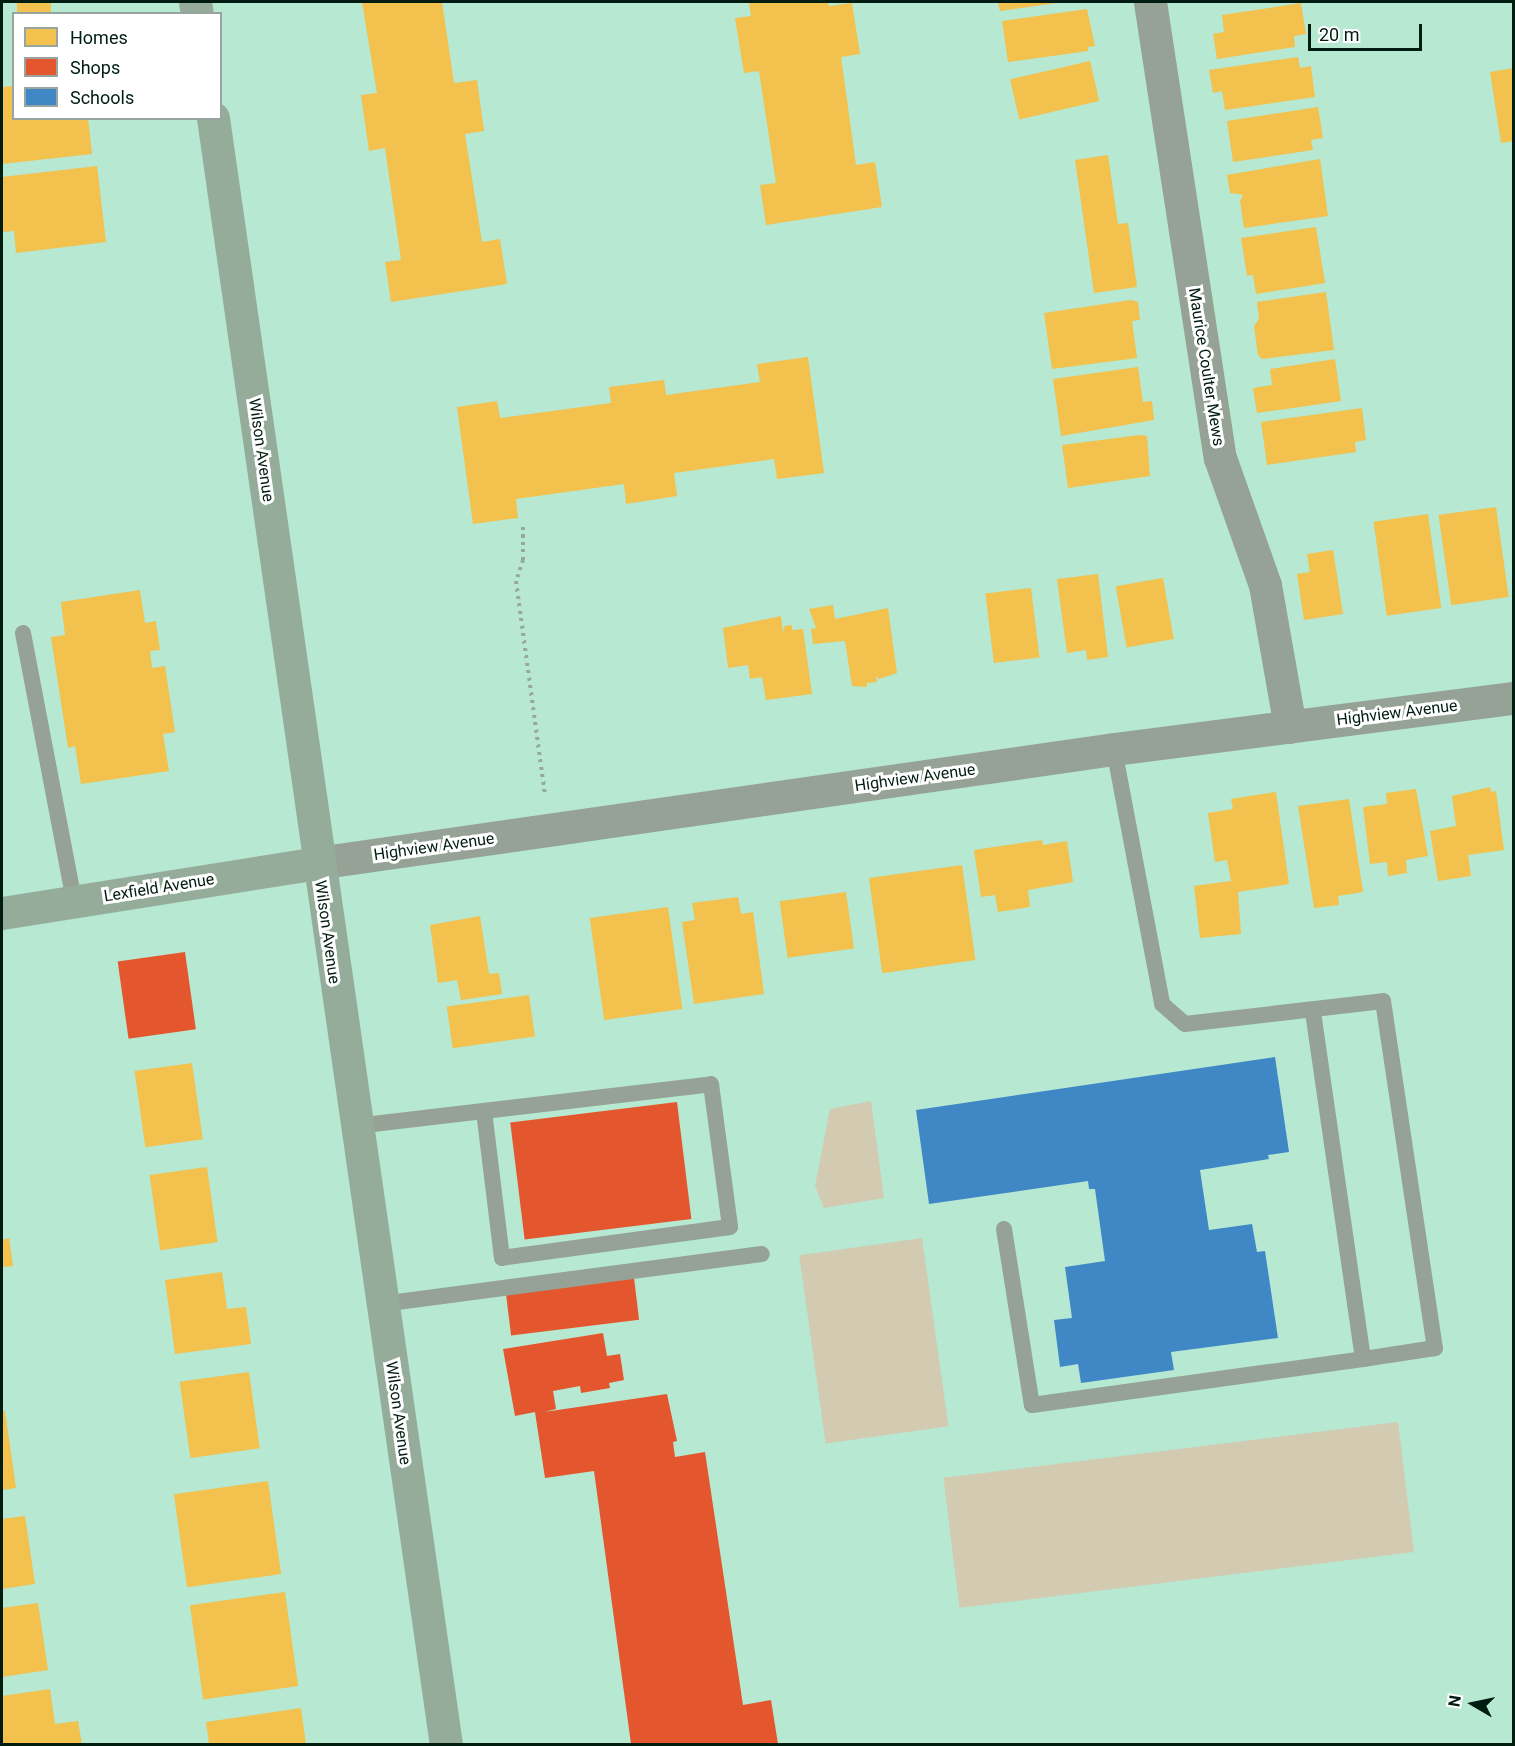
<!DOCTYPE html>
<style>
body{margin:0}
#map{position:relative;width:1515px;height:1746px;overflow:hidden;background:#b6e8d2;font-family:Roboto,sans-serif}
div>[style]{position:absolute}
.green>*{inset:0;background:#d3cab2;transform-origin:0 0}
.homes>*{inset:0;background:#f2c14e;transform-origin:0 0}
.shops>*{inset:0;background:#e4572e;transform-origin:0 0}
.schools>*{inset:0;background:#3f88c5}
.path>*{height:4px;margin-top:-2px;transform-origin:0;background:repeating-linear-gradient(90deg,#96aa9c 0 3px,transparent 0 7.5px)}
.lane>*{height:16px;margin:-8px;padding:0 8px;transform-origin:8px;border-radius:8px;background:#95a295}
.street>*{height:33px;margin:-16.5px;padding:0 16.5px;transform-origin:16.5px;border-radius:16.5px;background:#95a295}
.secondary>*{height:33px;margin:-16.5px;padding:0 16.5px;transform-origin:16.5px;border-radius:16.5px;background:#95ac9b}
span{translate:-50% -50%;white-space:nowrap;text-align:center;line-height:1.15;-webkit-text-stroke:6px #fff;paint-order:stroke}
.street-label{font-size:16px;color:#011c11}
.frame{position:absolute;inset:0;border:3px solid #011c11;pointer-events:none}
.legend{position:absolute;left:12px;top:12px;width:210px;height:108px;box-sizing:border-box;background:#fff;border:2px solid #99a4a0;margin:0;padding:8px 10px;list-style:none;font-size:18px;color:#011c11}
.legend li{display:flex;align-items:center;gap:12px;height:30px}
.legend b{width:30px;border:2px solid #99a4a0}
.north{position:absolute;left:1443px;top:1674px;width:60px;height:60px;-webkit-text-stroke:4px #fff;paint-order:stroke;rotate:279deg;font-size:16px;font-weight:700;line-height:24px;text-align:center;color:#011c11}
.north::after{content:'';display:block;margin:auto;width:21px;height:27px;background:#011c11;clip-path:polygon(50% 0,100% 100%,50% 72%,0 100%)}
.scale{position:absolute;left:1308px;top:24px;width:114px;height:27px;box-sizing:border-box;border:3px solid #011c11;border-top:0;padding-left:8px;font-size:18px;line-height:21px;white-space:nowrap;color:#011c11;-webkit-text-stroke:4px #fff;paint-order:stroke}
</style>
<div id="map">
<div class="green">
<i style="clip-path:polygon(871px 1101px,884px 1198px,824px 1208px,815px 1186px,830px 1109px)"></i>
<i style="left:922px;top:1238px;width:190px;height:124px;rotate:82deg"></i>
<i style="left:1398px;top:1422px;width:131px;height:458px;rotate:83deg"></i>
</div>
<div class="homes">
<i style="left:17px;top:2px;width:34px;height:12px"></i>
<i style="clip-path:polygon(362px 2px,442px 2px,454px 83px,477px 80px,484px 131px,465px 134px,482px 242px,500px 239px,507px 284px,391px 302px,385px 262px,401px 260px,385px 148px,369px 151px,361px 95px,377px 93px)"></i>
<i style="clip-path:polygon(749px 2px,828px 2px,829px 6px,852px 3px,860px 54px,841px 57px,856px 165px,875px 162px,882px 207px,766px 225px,760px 185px,776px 183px,759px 71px,744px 73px,735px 18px,751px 16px)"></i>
<i style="clip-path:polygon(998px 2px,1056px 2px,1057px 3px,1000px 11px)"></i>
<i style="clip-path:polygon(1301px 3px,1306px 34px,1294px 36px,1295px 47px,1217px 59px,1213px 34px,1224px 32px,1222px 15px)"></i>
<i style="clip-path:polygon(1087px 9px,1095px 46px,1088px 47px,1088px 51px,1008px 62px,1002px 21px)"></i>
<i style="clip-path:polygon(1298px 57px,1300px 68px,1311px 66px,1315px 97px,1225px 110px,1222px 91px,1213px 93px,1209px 70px)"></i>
<i style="left:1090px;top:61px;width:41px;height:82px;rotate:77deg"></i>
<i style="clip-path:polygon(1514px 68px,1514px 141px,1501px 143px,1490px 72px)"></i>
<i style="clip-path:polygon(14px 86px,14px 118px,88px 118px,92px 154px,2px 164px,2px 87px)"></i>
<i style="clip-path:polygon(1318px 107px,1323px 138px,1311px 140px,1313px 150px,1233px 162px,1227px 121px)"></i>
<i style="clip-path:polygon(1108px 155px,1118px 224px,1128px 223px,1137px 287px,1094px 293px,1075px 160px)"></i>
<i style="clip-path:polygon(1320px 159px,1328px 216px,1244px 228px,1240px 201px,1243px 195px,1230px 193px,1227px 175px)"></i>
<i style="clip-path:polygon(97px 166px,106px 242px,16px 253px,14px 231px,2px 232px,2px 177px)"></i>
<i style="clip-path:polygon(1316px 227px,1325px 283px,1256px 294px,1253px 275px,1247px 276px,1241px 238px)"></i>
<i style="clip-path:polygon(1326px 292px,1334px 350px,1262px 359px,1258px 355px,1254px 326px,1259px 319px,1257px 302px)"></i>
<i style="clip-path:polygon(1131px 300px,1138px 302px,1140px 320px,1132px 321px,1137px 358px,1052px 369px,1044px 313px)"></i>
<i style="clip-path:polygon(808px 357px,824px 473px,777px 479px,774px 459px,674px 473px,677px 496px,626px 504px,624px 484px,516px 499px,518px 518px,473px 524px,457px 407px,497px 401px,500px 418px,611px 403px,609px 387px,664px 380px,666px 395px,760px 382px,757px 364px)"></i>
<i style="clip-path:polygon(1335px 359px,1341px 401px,1257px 413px,1253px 388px,1272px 385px,1270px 369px)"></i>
<i style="clip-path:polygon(1138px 367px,1143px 402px,1152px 401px,1154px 420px,1061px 436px,1053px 379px)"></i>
<i style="clip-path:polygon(1362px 408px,1366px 440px,1355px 442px,1356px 452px,1267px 465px,1261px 422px)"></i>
<i style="clip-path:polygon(1140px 435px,1147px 436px,1150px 476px,1068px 488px,1062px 445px)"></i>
<i style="left:1496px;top:507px;width:91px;height:58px;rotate:82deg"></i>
<i style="left:1428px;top:514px;width:95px;height:55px;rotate:82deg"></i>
<i style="clip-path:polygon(1333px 550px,1343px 614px,1304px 620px,1297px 574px,1310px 572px,1307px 554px)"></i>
<i style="clip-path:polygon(1098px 574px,1108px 657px,1087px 660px,1086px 650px,1067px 653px,1057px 579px)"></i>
<i style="left:1163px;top:578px;width:62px;height:48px;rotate:80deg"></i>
<i style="left:1031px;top:588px;width:70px;height:46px;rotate:83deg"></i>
<i style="clip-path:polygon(140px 590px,145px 623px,156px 621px,160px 650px,150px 651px,152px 668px,165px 666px,175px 732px,163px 734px,169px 771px,81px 784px,75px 746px,68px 748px,51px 637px,65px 635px,61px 602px)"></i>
<i style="clip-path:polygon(833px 605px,835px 619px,888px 608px,897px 673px,879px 679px,876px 676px,877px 682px,867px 683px,867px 687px,852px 686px,845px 641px,813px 644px,811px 629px,816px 628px,809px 609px)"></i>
<i style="clip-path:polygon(781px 616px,783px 632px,785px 626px,792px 625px,792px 630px,803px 629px,812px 694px,766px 700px,762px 677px,750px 679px,748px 665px,728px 668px,723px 628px)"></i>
<i style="clip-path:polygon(1490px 787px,1491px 792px,1496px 791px,1504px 850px,1468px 855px,1471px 876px,1438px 881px,1430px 831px,1456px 826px,1452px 796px)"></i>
<i style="clip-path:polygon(1416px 789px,1428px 856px,1406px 860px,1407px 873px,1388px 876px,1387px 862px,1370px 864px,1363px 807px,1387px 804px,1386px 793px)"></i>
<i style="clip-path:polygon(1276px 792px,1289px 884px,1238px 892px,1241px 934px,1200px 938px,1194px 886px,1231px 881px,1227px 860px,1215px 862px,1208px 813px,1233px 809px,1231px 799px)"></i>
<i style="clip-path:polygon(1349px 799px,1363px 892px,1338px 896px,1339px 905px,1314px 908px,1298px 806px)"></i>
<i style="clip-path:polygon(1042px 840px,1043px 845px,1067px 841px,1073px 882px,1028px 890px,1030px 907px,998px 912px,995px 895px,981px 897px,974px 850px)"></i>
<i style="left:962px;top:865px;width:96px;height:94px;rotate:82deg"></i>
<i style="left:846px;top:892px;width:57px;height:67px;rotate:82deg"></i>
<i style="clip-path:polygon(738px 897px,741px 914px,753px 912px,764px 994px,694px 1004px,682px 922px,695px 920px,692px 903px)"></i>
<i style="left:668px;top:907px;width:103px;height:79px;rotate:82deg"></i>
<i style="clip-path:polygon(480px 916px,489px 974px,499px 973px,502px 994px,461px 1000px,457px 980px,438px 983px,430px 925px)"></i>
<i style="left:529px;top:995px;width:42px;height:83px;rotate:82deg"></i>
<i style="left:192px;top:1063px;width:77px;height:58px;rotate:82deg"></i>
<i style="left:207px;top:1167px;width:76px;height:58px;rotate:82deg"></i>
<i style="clip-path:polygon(9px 1238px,13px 1266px,2px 1267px,2px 1240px)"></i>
<i style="clip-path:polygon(222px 1272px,227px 1309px,246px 1307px,251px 1344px,175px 1354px,165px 1280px)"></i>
<i style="left:249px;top:1372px;width:77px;height:70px;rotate:82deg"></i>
<i style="clip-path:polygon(2px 1411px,5px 1411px,16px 1488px,2px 1490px)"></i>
<i style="left:268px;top:1481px;width:94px;height:95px;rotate:82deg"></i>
<i style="clip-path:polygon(25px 1516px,35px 1584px,2px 1589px,2px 1519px)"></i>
<i style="left:285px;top:1592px;width:95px;height:96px;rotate:82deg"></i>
<i style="clip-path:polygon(38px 1603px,48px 1670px,2px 1677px,2px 1608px)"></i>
<i style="clip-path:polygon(50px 1689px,55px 1724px,78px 1721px,82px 1744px,2px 1744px,2px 1696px)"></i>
<i style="clip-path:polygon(301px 1708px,306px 1744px,209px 1744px,206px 1722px)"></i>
</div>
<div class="shops">
<i style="left:185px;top:952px;width:78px;height:68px;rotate:82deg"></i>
<i style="left:677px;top:1102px;width:118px;height:168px;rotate:83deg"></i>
<i style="left:634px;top:1278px;width:42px;height:129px;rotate:83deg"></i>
<i style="clip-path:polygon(603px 1333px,607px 1356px,620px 1354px,624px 1380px,609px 1383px,610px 1388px,581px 1393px,580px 1386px,553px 1391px,556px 1409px,544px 1412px,667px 1394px,677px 1441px,673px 1442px,675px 1457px,705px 1452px,743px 1705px,771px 1700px,778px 1744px,631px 1744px,594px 1471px,545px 1478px,535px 1412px,515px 1416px,503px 1349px)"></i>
</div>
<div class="schools">
<i style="clip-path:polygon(1275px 1057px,1289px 1152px,1268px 1155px,1269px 1159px,1200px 1170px,1209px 1230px,1252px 1224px,1257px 1252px,1265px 1251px,1278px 1338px,1171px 1352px,1174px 1370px,1081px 1383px,1078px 1364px,1060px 1367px,1054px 1320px,1072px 1318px,1065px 1267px,1105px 1261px,1095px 1189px,1089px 1189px,1088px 1181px,929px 1204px,916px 1110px)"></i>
</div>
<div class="path">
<i style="left:523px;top:527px;width:33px;rotate:90deg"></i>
<i style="left:523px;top:560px;width:22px;rotate:108deg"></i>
<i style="left:516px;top:581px;width:217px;rotate:82.3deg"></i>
</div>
<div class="lane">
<i style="left:23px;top:633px;width:273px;rotate:79.2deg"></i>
<i style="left:1114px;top:749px;width:259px;rotate:79.3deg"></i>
<i style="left:1162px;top:1004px;width:30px;rotate:41deg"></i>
<i style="left:1185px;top:1024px;width:199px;rotate:-6.6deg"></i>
<i style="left:1383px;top:1001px;width:351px;rotate:81.5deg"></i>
<i style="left:1435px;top:1348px;width:73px;rotate:171.3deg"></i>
<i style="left:1363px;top:1359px;width:352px;rotate:-98.2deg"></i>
<i style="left:356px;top:1126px;width:357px;rotate:-6.7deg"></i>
<i style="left:711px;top:1084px;width:144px;rotate:82.4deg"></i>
<i style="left:730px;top:1227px;width:230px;rotate:172.3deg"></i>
<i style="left:502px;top:1258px;width:147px;rotate:-97deg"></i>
<i style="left:1004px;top:1229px;width:178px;rotate:81deg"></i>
<i style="left:1032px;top:1405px;width:334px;rotate:-7.9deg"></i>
<i style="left:382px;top:1304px;width:383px;rotate:-7.5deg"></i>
</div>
<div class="street">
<i style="left:1150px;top:2px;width:461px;rotate:81.3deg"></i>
<i style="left:1220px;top:458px;width:135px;rotate:70.5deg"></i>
<i style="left:1265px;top:585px;width:144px;rotate:80deg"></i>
<i style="left:317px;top:863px;width:805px;rotate:-8.14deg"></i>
<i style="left:1114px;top:749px;width:403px;rotate:-7.3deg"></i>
</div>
<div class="secondary">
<i style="left:195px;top:2px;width:12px;rotate:81deg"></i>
<i style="left:213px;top:118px;width:1643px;rotate:81.85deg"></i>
<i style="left:2px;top:913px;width:319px;rotate:-9deg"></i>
</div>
<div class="street-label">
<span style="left:1206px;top:367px;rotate:81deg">Maurice Coulter Mews</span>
<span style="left:261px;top:450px;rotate:82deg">Wilson Avenue</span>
<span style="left:1397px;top:713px;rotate:-7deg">Highview Avenue</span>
<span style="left:915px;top:778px;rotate:-8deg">Highview Avenue</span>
<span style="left:434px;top:847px;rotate:-8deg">Highview Avenue</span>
<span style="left:159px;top:888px;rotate:-9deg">Lexfield Avenue</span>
<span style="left:327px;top:932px;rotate:82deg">Wilson Avenue</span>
<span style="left:398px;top:1413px;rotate:82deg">Wilson Avenue</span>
</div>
<div class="frame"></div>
<ul class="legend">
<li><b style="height:16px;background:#f2c14e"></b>Homes</li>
<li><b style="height:16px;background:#e4572e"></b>Shops</li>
<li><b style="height:16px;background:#3f88c5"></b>Schools</li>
</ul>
<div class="north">N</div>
<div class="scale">20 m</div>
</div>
